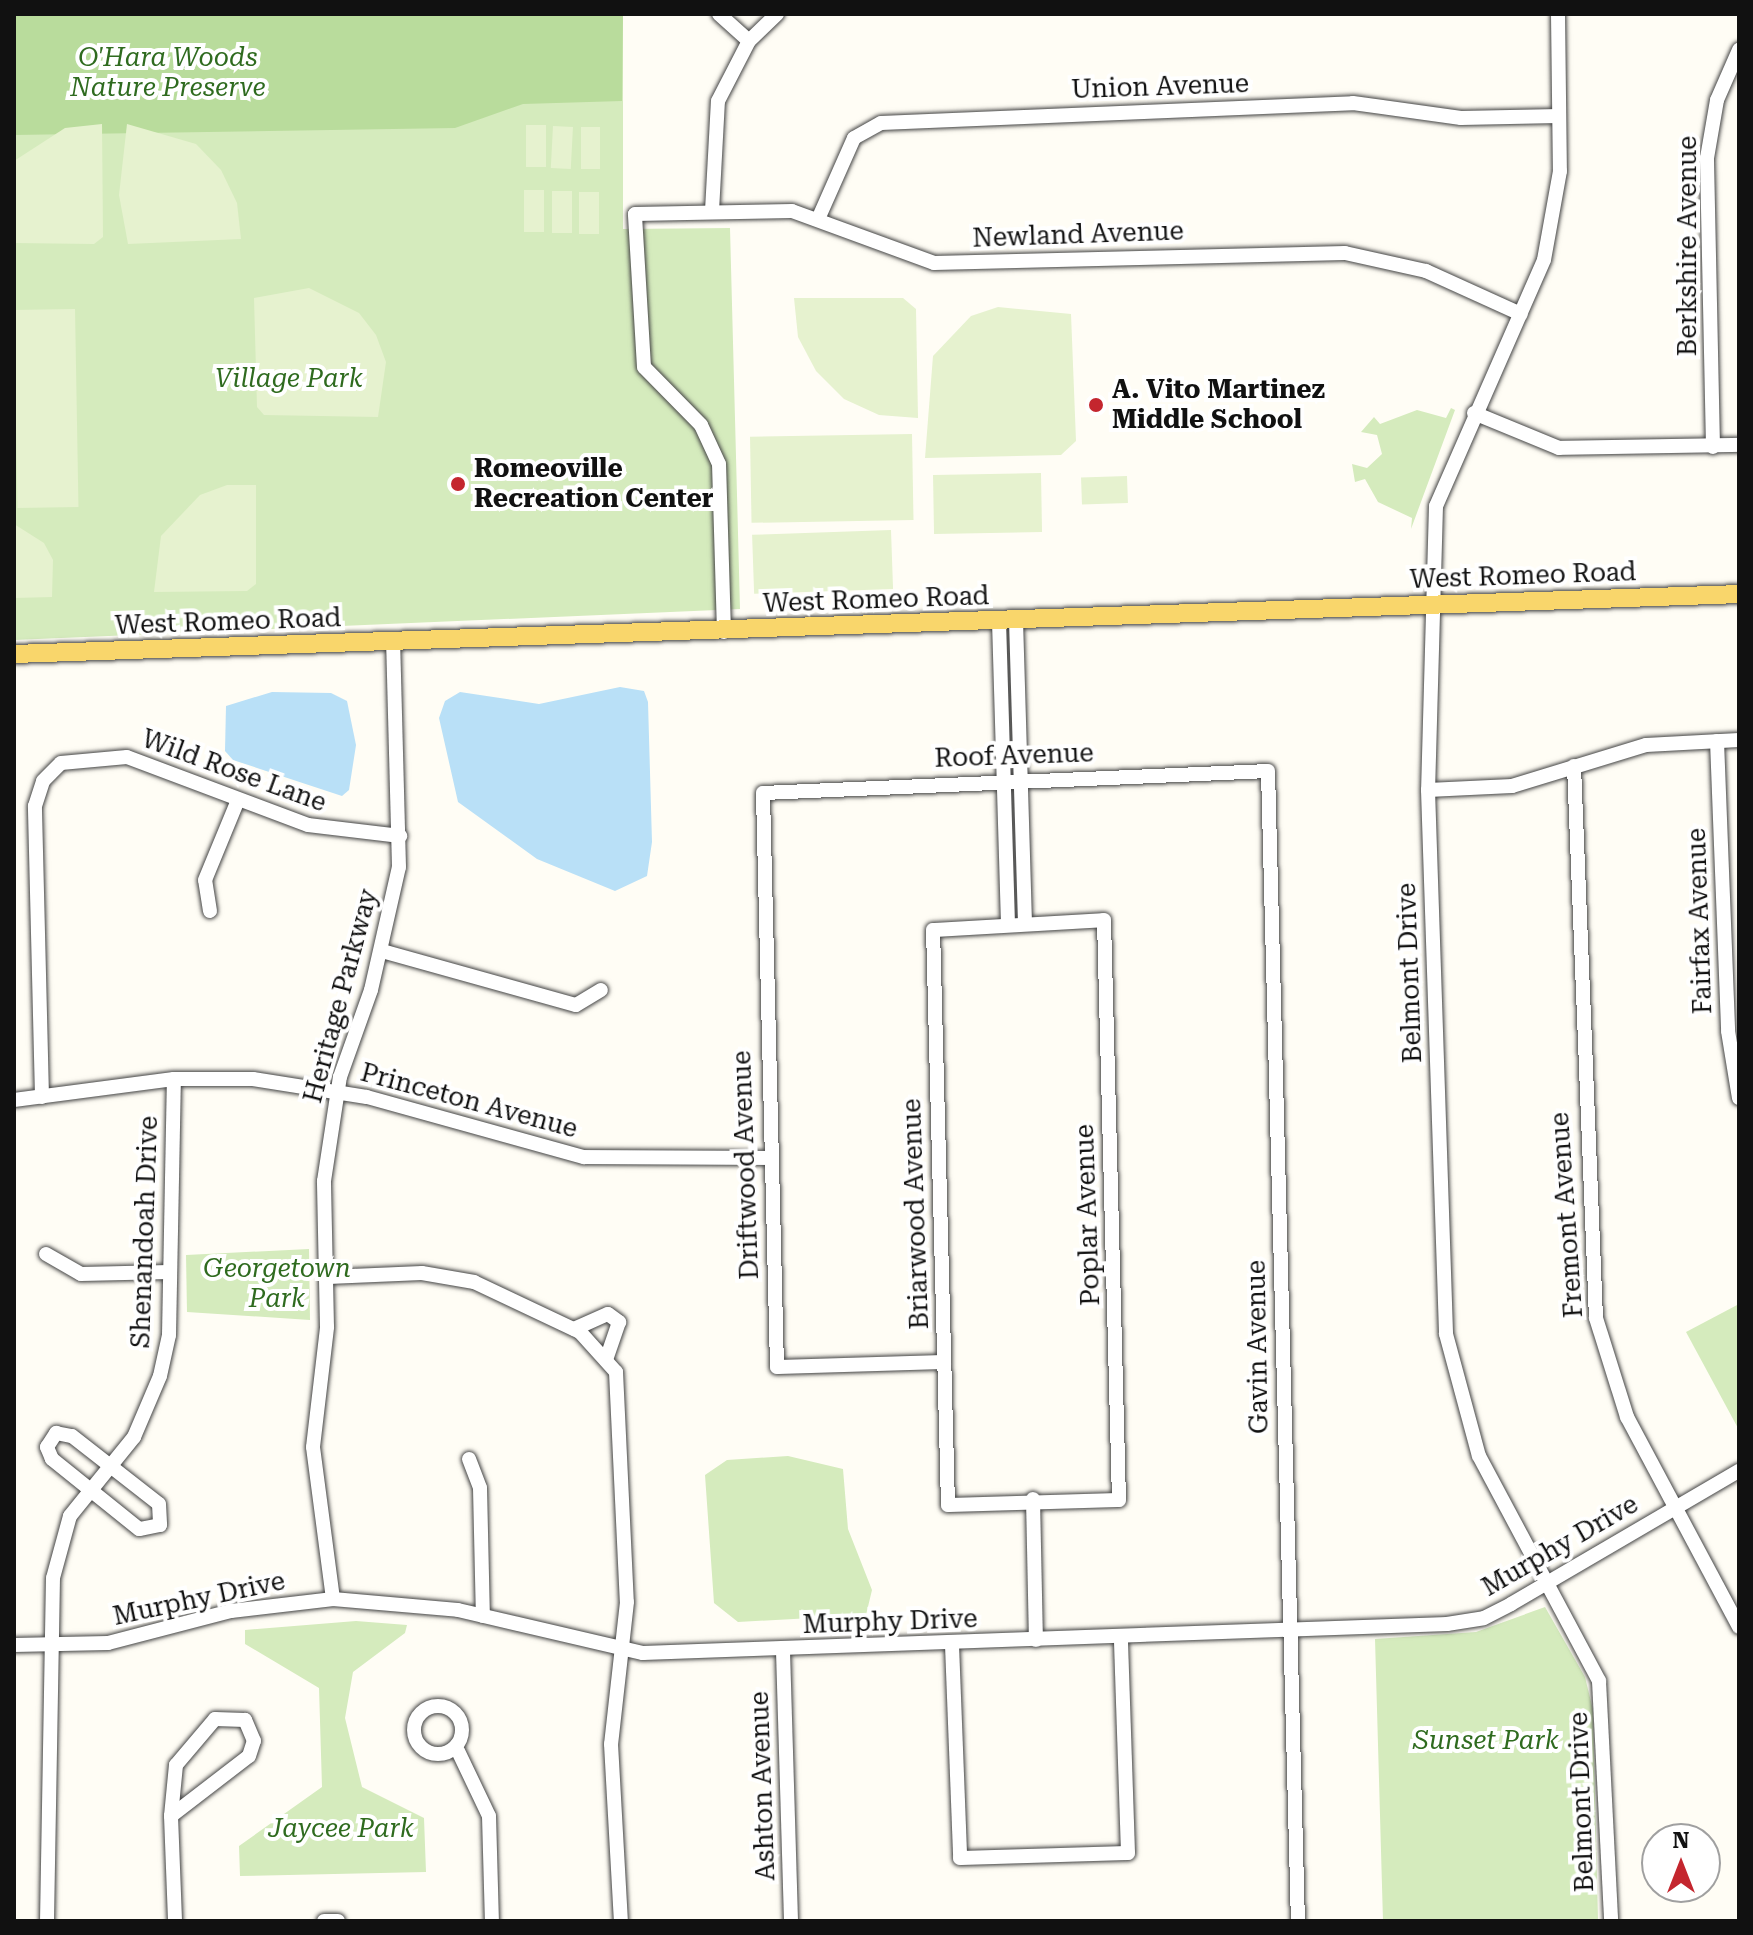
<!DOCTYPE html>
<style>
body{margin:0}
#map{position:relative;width:1753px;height:1935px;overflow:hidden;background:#fffdf5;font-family:"Roboto Serif",serif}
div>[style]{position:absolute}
.green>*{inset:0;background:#d5ebbd}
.forest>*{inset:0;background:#b9dc9c}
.pitch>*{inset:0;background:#e6f2cf;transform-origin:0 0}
.water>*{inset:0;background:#b9e0f7}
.roads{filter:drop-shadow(0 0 2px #444) drop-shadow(0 0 2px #444)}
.minor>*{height:14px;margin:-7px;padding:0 7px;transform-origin:7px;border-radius:7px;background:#fff}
.minor>.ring{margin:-7px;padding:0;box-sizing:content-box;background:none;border:14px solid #fff;border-radius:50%}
.major>*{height:18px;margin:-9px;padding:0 9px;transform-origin:9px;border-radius:9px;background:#f9d66b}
.dots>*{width:22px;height:22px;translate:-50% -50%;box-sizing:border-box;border:4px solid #fff;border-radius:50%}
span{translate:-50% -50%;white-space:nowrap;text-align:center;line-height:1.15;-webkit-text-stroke:8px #fff;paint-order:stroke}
.park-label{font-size:26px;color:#2f6b1f;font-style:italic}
.street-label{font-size:26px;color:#111}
.poi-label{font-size:26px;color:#111;font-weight:700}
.left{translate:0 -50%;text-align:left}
.frame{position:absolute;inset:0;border:16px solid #111;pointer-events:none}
.north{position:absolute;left:1641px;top:1823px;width:80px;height:80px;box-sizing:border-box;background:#fff;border:2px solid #a0a0a0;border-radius:50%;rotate:0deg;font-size:22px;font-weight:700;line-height:32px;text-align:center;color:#111}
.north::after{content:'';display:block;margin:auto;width:28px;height:36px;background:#c4262e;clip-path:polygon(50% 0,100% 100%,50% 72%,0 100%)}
</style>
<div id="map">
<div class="green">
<i style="clip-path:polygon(14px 14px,623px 14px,623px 229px,730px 228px,740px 609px,14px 640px)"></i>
<i style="clip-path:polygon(1451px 408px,1455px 410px,1411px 529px,1412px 518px,1378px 502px,1365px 479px,1355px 482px,1352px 464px,1367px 468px,1382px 454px,1377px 435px,1361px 432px,1374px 417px,1380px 424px,1417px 410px,1446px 418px)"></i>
<i style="clip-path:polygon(309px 1249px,310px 1320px,187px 1312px,186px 1255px)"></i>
<i style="clip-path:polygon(1739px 1304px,1739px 1430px,1686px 1332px)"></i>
<i style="clip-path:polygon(788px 1456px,843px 1469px,848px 1529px,872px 1590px,866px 1615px,738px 1622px,714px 1603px,705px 1475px,727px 1460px)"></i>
<i style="clip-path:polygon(1545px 1607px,1585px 1677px,1593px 1710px,1598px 1921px,1383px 1921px,1375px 1639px,1476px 1632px)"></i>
<i style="clip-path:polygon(356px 1621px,407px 1625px,405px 1633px,353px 1672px,345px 1718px,362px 1787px,424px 1818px,426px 1872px,240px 1876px,239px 1846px,322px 1787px,319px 1688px,245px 1644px,245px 1630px)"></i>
</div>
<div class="forest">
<i style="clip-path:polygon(14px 14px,623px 14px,622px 101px,523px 104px,455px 128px,14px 135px)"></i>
</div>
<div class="pitch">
<i style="clip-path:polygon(102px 124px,103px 237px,94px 244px,14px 243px,14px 161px,65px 128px)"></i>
<i style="clip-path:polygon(127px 124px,196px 144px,221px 170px,237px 203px,241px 239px,128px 244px,119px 195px)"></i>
<i style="left:526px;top:125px;width:20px;height:42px"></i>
<i style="left:553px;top:126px;width:20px;height:42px;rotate:3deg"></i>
<i style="left:581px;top:127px;width:19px;height:42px"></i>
<i style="left:524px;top:190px;width:20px;height:42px"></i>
<i style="left:552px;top:191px;width:20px;height:42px"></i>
<i style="left:579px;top:192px;width:20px;height:42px"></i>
<i style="clip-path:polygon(309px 288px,359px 313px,376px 335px,386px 362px,378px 417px,264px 415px,257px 407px,254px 298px)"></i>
<i style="clip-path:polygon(794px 298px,903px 298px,916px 309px,918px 418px,879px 415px,844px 399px,816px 371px,798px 337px)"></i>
<i style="clip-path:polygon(998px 307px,1071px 314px,1076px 441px,1061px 455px,925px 458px,933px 356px,971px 316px)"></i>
<i style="left:75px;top:309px;width:198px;height:61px;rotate:89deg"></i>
<i style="left:912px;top:434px;width:86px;height:162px;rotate:89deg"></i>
<i style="left:1041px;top:473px;width:59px;height:108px;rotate:89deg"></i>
<i style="left:1127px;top:476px;width:27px;height:46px;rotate:88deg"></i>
<i style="clip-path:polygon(227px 485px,256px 485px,256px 584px,247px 591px,154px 592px,161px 536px,200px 495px)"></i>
<i style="clip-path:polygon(14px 524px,44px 543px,53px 560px,52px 597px,14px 598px)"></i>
<i style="left:891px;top:530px;width:59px;height:139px;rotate:88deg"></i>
</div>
<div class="water">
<i style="clip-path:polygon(620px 687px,644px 691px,648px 702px,652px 842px,647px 876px,615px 891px,537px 859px,458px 802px,439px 718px,445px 701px,460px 692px,539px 704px)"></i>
<i style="clip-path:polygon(272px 692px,331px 693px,347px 701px,356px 745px,349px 790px,342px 796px,233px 760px,225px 751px,226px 706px)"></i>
</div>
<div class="roads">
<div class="minor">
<i style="left:719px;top:14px;width:40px;rotate:42deg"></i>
<i style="left:1558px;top:14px;width:157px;rotate:89.3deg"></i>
<i style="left:1560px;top:171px;width:90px;rotate:100.2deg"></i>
<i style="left:1544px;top:260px;width:269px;rotate:113.7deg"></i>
<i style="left:1436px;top:506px;width:284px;rotate:91.6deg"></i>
<i style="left:1428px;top:790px;width:544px;rotate:88.1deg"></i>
<i style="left:1446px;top:1334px;width:126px;rotate:74.9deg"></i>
<i style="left:1479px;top:1456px;width:255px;rotate:61.9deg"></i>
<i style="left:1599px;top:1681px;width:240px;rotate:87.1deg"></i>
<i style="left:712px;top:211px;width:110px;rotate:-86.9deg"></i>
<i style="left:718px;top:101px;width:68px;rotate:-62.7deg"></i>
<i style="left:749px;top:41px;width:39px;rotate:-44deg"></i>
<i style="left:819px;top:217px;width:86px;rotate:-66.1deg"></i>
<i style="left:854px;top:138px;width:31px;rotate:-29deg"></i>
<i style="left:881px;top:123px;width:472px;rotate:-2.4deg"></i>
<i style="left:1353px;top:103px;width:109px;rotate:7.9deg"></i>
<i style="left:1461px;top:118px;width:98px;rotate:-1.2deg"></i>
<i style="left:1474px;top:413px;width:92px;rotate:22.4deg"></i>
<i style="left:1559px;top:448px;width:180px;rotate:-1deg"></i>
<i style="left:1713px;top:447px;width:289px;rotate:-91.2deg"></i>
<i style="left:1707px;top:158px;width:59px;rotate:-80.2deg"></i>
<i style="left:1717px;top:100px;width:55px;rotate:-66.3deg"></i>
<i style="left:1016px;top:620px;width:302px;rotate:88.3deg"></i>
<i style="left:999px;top:621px;width:301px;rotate:88.3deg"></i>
<i style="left:724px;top:632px;width:168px;rotate:-91.7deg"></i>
<i style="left:719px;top:464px;width:43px;rotate:-114.8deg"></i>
<i style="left:701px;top:425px;width:81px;rotate:-134.5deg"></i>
<i style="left:644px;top:367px;width:153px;rotate:-93.4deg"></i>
<i style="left:635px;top:214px;width:157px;rotate:-1.1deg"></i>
<i style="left:792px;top:211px;width:151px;rotate:20.1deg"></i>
<i style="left:934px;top:263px;width:411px;rotate:-1.4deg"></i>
<i style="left:1345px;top:253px;width:83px;rotate:12.5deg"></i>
<i style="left:1426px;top:271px;width:104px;rotate:24.4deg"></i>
<i style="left:1717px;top:741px;width:290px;rotate:87.8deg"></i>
<i style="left:1728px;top:1031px;width:68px;rotate:80.7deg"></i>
<i style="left:1574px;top:766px;width:552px;rotate:87.72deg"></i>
<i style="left:1596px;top:1318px;width:104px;rotate:72.6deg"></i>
<i style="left:1627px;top:1417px;width:238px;rotate:61.9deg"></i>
<i style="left:1428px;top:790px;width:84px;rotate:-2.7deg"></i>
<i style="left:1512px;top:786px;width:140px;rotate:-17deg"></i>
<i style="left:1646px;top:745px;width:93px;rotate:-3.1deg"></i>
<i style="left:210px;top:911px;width:31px;rotate:-99deg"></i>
<i style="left:205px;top:880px;width:87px;rotate:-67.6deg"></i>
<i style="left:1104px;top:920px;width:580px;rotate:88.52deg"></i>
<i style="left:1119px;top:1500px;width:171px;rotate:178.3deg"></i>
<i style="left:948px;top:1505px;width:575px;rotate:-91.49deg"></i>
<i style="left:933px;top:930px;width:171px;rotate:-3.3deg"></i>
<i style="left:382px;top:951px;width:201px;rotate:15.6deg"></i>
<i style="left:576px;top:1005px;width:29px;rotate:-31deg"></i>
<i style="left:42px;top:1097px;width:291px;rotate:-91.4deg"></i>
<i style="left:35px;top:806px;width:26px;rotate:-72deg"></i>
<i style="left:43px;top:781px;width:25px;rotate:-45deg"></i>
<i style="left:61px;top:763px;width:66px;rotate:-5.2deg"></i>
<i style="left:127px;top:757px;width:193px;rotate:20.6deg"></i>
<i style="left:308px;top:825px;width:93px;rotate:6.8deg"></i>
<i style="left:14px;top:1100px;width:161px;rotate:-7.5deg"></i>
<i style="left:174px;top:1079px;width:79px"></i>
<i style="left:253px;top:1079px;width:115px;rotate:9deg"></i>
<i style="left:367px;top:1097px;width:225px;rotate:15.5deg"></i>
<i style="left:584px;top:1157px;width:185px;rotate:0.3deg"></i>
<i style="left:46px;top:1254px;width:40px;rotate:29.7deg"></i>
<i style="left:81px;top:1274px;width:88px;rotate:-1.3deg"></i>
<i style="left:328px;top:1277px;width:94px;rotate:-2.4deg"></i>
<i style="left:422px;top:1273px;width:53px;rotate:9.8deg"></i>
<i style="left:474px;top:1282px;width:117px;rotate:25.3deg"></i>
<i style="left:580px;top:1332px;width:54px;rotate:48deg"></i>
<i style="left:616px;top:1372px;width:230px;rotate:87.3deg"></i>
<i style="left:627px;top:1602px;width:143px;rotate:96.4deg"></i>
<i style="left:611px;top:1744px;width:177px;rotate:86.8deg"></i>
<i style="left:574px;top:1329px;width:37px;rotate:-24deg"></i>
<i style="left:608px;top:1314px;width:14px;rotate:36deg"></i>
<i style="left:619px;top:1322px;width:37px;rotate:109deg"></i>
<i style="left:944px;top:1362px;width:167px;rotate:178.3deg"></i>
<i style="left:777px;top:1367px;width:574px;rotate:-91.4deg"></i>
<i style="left:763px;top:793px;width:505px;rotate:-2.49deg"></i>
<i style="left:1268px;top:771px;width:1150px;rotate:88.51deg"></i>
<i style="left:56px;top:1433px;width:16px;rotate:11deg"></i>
<i style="left:72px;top:1436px;width:110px;rotate:38deg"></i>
<i style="left:159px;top:1504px;width:21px;rotate:87deg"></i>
<i style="left:160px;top:1525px;width:21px;rotate:169deg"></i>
<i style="left:139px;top:1529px;width:112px;rotate:-141.2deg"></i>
<i style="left:52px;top:1459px;width:13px;rotate:-113deg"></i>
<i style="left:47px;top:1447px;width:17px;rotate:-57deg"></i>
<i style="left:469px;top:1459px;width:31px;rotate:69deg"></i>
<i style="left:480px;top:1488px;width:128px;rotate:88.7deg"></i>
<i style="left:1033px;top:1499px;width:141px;rotate:88.8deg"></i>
<i style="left:333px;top:1599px;width:153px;rotate:-97.5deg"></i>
<i style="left:313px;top:1447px;width:121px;rotate:-83.3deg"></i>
<i style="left:327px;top:1327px;width:146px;rotate:-91.2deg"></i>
<i style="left:324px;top:1181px;width:105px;rotate:-81.3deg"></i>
<i style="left:340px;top:1077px;width:92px;rotate:-70.4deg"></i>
<i style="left:371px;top:990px;width:126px;rotate:-77.2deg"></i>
<i style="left:399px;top:867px;width:224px;rotate:-91.5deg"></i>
<i style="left:14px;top:1645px;width:94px;rotate:-1.2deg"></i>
<i style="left:108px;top:1643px;width:127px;rotate:-14.6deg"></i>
<i style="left:231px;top:1611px;width:103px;rotate:-6.7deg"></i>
<i style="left:333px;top:1599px;width:125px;rotate:5deg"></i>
<i style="left:458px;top:1610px;width:190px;rotate:13.1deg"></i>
<i style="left:643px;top:1653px;width:805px;rotate:-2.07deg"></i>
<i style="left:1447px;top:1624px;width:37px;rotate:-9deg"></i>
<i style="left:1484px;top:1618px;width:30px;rotate:-27deg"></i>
<i style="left:1511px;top:1604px;width:264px;rotate:-30.3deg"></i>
<i style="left:952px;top:1645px;width:213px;rotate:87.8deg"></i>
<i style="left:960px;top:1858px;width:168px;rotate:-1.7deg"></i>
<i style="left:1128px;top:1853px;width:216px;rotate:-91.9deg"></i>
<i style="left:783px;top:1651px;width:270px;rotate:88.3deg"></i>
<i class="ring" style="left:414px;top:1706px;width:34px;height:34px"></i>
<i style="left:458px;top:1751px;width:72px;rotate:64.5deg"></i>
<i style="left:489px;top:1816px;width:105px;rotate:88.4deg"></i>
<i style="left:171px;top:1816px;width:98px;rotate:-37.6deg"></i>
<i style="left:249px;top:1756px;width:16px;rotate:-72deg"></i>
<i style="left:254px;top:1741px;width:23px;rotate:-113deg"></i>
<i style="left:245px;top:1720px;width:30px;rotate:-178deg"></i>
<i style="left:215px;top:1719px;width:60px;rotate:130.3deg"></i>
<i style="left:176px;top:1765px;width:51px;rotate:95.6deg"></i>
<i style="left:171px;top:1816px;width:105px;rotate:87.8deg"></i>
<i style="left:47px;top:1921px;width:343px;rotate:-89deg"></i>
<i style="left:53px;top:1578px;width:64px;rotate:-74.7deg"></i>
<i style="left:70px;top:1516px;width:102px;rotate:-51deg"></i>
<i style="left:134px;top:1437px;width:66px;rotate:-66.9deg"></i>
<i style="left:160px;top:1376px;width:42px;rotate:-77.6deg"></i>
<i style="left:169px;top:1335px;width:256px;rotate:-88.9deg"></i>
<i style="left:324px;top:1921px;width:14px"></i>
</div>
<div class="major">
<i style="left:14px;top:654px;width:1726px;rotate:-1.99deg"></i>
</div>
</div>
<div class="dots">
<i style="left:1096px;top:405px;background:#c4262e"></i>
<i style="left:458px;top:484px;background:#c4262e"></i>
</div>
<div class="park-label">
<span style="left:168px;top:73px">O'Hara Woods<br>Nature Preserve</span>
<span style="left:289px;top:379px">Village Park</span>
<span style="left:277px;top:1284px">Georgetown<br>Park</span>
<span style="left:1486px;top:1741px">Sunset Park</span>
<span style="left:341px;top:1829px">Jaycee Park</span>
</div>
<div class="street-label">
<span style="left:1160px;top:87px;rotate:-2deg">Union Avenue</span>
<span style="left:1078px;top:235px;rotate:-2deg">Newland Avenue</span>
<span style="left:1688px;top:246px;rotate:-90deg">Berkshire Avenue</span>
<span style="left:1523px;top:576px;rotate:-2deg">West Romeo Road</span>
<span style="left:876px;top:600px;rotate:-2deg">West Romeo Road</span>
<span style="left:228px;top:622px;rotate:-2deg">West Romeo Road</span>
<span style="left:1014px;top:756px;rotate:-2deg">Roof Avenue</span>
<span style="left:234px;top:771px;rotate:20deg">Wild Rose Lane</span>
<span style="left:1700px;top:921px;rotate:-92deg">Fairfax Avenue</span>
<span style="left:1410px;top:973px;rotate:-92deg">Belmont Drive</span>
<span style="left:341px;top:996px;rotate:-75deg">Heritage Parkway</span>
<span style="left:469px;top:1101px;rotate:15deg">Princeton Avenue</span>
<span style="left:746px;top:1165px;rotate:-92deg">Driftwood Avenue</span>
<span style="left:916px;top:1214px;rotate:-92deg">Briarwood Avenue</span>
<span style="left:1088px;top:1215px;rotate:-92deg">Poplar Avenue</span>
<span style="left:1567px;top:1215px;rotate:-94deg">Fremont Avenue</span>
<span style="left:145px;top:1232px;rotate:-88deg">Shenandoah Drive</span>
<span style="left:1258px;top:1347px;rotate:-91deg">Gavin Avenue</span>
<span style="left:1560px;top:1546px;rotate:-30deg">Murphy Drive</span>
<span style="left:199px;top:1599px;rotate:-12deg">Murphy Drive</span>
<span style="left:890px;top:1622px;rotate:-2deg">Murphy Drive</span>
<span style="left:763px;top:1786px;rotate:-92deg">Ashton Avenue</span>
<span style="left:1582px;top:1802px;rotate:-92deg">Belmont Drive</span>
</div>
<div class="poi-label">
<span class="left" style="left:1112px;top:405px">A. Vito Martinez<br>Middle School</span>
<span class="left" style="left:474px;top:484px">Romeoville<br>Recreation Center</span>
</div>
<div class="frame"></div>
<div class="north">N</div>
</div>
